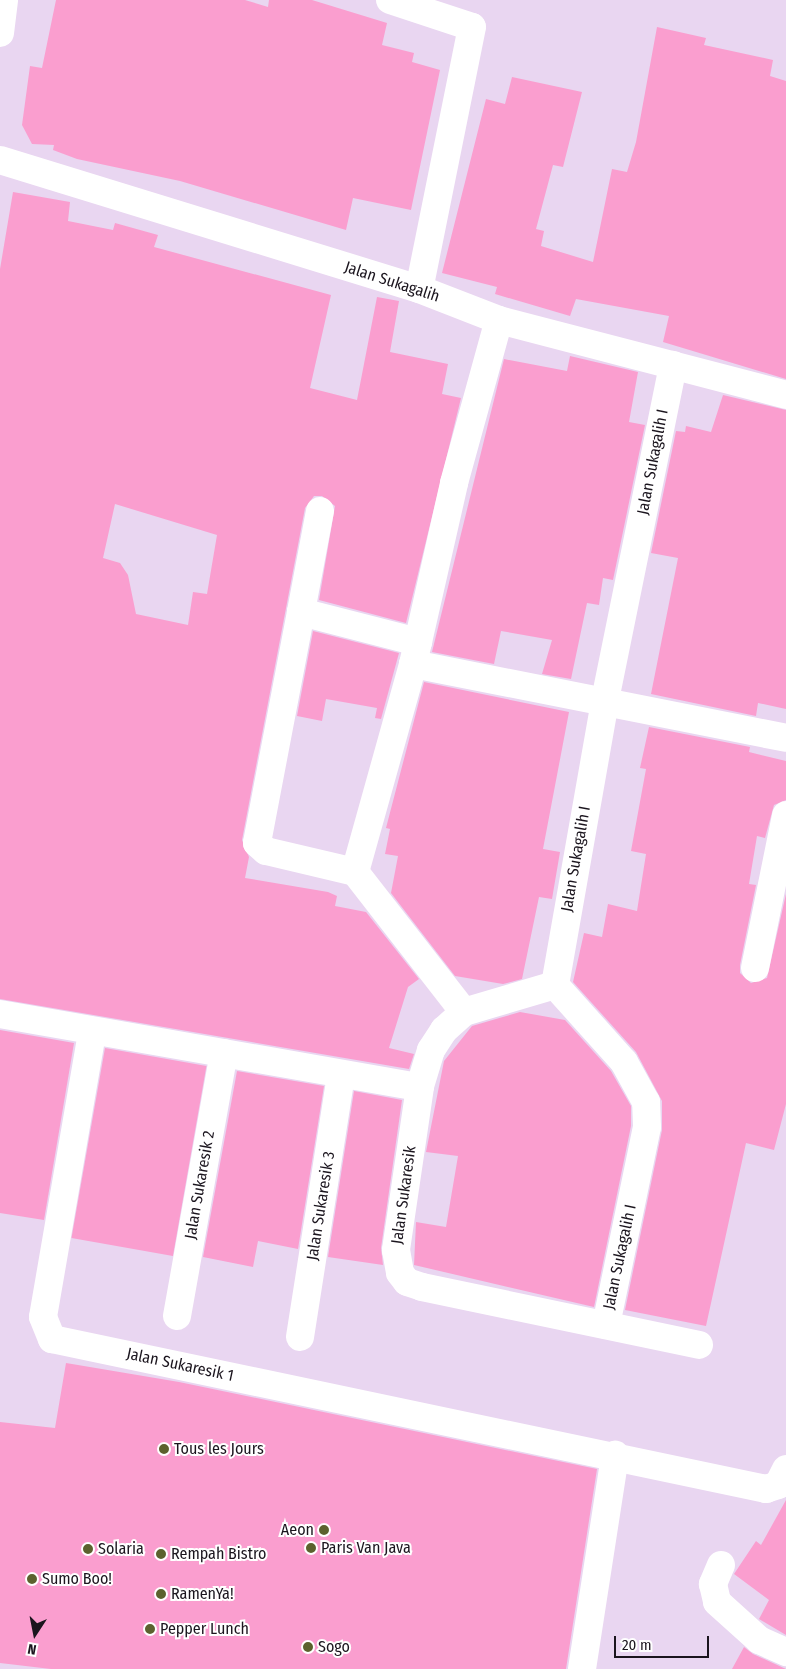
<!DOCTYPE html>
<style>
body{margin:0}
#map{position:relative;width:786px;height:1669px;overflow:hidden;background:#e9d6f1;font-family:"Fira Sans Condensed",sans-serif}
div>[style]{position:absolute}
.building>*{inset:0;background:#fa9ecf;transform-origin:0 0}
.street>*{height:28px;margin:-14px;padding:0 14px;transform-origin:14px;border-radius:14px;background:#fff}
.secondary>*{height:28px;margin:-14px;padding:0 14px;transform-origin:14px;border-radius:14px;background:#fff}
.primary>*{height:28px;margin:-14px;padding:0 14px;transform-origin:14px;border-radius:14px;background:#fff}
.dots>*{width:14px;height:14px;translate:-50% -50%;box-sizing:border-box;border:2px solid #fff;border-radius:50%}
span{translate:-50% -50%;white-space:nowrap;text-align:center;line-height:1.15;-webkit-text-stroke:4px #fff;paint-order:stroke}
.street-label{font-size:16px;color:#1b151e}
.poi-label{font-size:16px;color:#1b151e}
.left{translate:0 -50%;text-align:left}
.right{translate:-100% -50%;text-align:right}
.north{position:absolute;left:10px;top:1609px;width:50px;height:50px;-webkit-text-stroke:4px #fff;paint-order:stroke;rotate:191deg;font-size:14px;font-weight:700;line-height:20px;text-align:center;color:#1b151e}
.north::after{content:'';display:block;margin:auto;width:18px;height:22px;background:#1b151e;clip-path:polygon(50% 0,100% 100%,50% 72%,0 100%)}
.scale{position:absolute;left:614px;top:1636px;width:95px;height:22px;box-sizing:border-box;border:2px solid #1b151e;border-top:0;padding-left:6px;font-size:15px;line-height:18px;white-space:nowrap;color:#1b151e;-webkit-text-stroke:4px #fff;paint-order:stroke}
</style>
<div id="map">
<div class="building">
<i style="clip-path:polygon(56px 0,245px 0,268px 7px,269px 0,312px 0,387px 23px,382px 45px,414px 53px,412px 62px,440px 70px,411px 210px,353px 198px,346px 230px,180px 181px,77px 159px,53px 150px,54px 145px,32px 144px,22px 125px,30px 66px,42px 68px)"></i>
<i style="clip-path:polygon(657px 27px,706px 38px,704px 45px,773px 60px,770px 76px,786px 81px,786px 379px,663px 342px,669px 316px,576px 299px,570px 316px,495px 294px,497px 287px,442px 273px,486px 99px,505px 104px,512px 77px,582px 92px,563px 167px,553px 165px,536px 229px,544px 231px,541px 246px,593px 262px,612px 169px,627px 172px,636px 142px)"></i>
<i style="clip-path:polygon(evenodd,13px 192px,70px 202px,68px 221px,113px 230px,115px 223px,158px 235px,154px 247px,331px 295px,310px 388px,357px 400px,377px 297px,399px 301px,390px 352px,448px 364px,442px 394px,461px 398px,406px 623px,319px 600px,335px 506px,322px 496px,314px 496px,305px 508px,242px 840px,249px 857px,245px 878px,328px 892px,337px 896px,335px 906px,366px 912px,419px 979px,408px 987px,389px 1048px,414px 1054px,409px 1069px,0 999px,0 269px,13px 192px,115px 504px,217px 535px,207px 594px,193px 592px,188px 625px,136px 614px,128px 575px,120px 563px,103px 558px,115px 504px)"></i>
<i style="clip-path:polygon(570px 356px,638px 372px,629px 422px,645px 425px,613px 580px,603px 578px,599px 605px,587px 603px,571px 679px,542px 674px,552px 640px,501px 631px,494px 664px,432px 652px,504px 359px,567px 371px)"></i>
<i style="clip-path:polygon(723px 395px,786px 410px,786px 709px,758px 703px,756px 716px,651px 694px,678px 558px,651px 553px,676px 431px,685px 432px,686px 426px,711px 432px)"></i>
<i style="clip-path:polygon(313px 631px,399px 653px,381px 719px,375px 718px,377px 708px,326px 699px,322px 721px,297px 716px)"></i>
<i style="clip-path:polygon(424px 682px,569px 712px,543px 849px,560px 852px,552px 899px,539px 897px,522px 979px,503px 984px,455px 976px,391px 893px,398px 856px,385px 854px,390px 829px,386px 828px)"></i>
<i style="clip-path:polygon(649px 727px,750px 747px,749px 752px,786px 761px,786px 800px,774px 805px,765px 838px,757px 836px,749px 884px,756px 885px,740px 965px,740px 973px,751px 983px,767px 978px,786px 894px,786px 1104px,774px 1150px,746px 1143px,706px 1326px,625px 1310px,662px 1130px,662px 1101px,636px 1052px,573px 982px,584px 933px,602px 937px,608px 904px,637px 911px,646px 854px,631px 851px,646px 769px,640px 768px)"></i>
<i style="clip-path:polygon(520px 1012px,565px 1020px,611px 1071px,631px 1106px,631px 1126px,594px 1307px,414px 1265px,416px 1222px,446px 1227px,458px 1156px,426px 1152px,444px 1061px,472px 1026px)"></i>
<i style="clip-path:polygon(0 1030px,74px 1043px,44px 1220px,0 1213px)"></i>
<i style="left:105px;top:1048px;width:103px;height:193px;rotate:10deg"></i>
<i style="clip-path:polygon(237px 1071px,324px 1086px,298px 1249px,258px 1241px,253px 1267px,203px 1257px)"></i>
<i style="clip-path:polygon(354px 1091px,402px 1100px,381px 1248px,383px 1265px,328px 1257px)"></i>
<i style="clip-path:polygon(66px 1363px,179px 1382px,597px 1469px,566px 1669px,51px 1669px,0 1663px,0 1422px,55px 1428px)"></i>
<i style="clip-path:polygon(786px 1500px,786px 1635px,759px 1619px,769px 1600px,734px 1574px,756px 1541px,761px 1545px)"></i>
<i style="clip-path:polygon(744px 1647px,753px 1654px,786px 1669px,732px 1669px)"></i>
</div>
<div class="street">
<i style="left:390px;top:0;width:86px;rotate:18.2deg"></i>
<i style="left:472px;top:27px;width:267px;rotate:101.4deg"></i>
<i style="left:320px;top:511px;width:103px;rotate:100.7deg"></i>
<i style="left:301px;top:612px;width:121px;rotate:14.4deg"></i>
<i style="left:301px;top:612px;width:235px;rotate:100.8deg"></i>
<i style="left:257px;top:843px;width:12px;rotate:42deg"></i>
<i style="left:266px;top:851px;width:91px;rotate:13.3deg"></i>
<i style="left:355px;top:872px;width:177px;rotate:52.1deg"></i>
<i style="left:413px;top:664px;width:380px;rotate:11.2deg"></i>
<i style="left:355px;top:872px;width:216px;rotate:-74.4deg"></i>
<i style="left:413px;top:664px;width:186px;rotate:-77.2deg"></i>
<i style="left:454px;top:483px;width:169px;rotate:-74.6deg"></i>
<i style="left:755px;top:968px;width:156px;rotate:-78.5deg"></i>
<i style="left:555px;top:985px;width:95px;rotate:163.5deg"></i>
<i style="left:464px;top:1012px;width:27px;rotate:138deg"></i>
<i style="left:444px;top:1030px;width:24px;rotate:123deg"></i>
<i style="left:431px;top:1050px;width:39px;rotate:107deg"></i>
<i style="left:420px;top:1087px;width:165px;rotate:98.4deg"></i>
<i style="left:396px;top:1250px;width:23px;rotate:80deg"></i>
<i style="left:400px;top:1273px;width:11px;rotate:52deg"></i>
<i style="left:407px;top:1282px;width:16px;rotate:18deg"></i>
<i style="left:422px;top:1287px;width:283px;rotate:11.8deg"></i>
<i style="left:0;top:1014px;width:426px;rotate:9.9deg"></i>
<i style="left:92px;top:1033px;width:288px;rotate:99.8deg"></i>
<i style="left:43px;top:1317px;width:24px;rotate:68deg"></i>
<i style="left:52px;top:1339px;width:730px;rotate:11.86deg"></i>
<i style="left:766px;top:1489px;width:13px;rotate:-18deg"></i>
<i style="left:778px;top:1485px;width:18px;rotate:-63deg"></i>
<i style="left:177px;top:1316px;width:267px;rotate:-79.9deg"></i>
<i style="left:606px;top:1325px;width:202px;rotate:-78.3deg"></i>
<i style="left:647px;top:1127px;width:25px;rotate:-92deg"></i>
<i style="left:646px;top:1102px;width:46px;rotate:-118.8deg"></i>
<i style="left:624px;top:1062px;width:103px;rotate:-131.9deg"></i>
<i style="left:555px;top:985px;width:289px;rotate:-80deg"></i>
<i style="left:605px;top:700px;width:342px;rotate:-78.5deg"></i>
<i style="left:300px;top:1337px;width:264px;rotate:-81.1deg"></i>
<i style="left:721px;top:1565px;width:21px;rotate:113deg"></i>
<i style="left:713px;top:1584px;width:18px;rotate:77deg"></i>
<i style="left:717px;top:1602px;width:57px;rotate:42.1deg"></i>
<i style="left:759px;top:1640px;width:30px;rotate:24deg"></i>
<i style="left:582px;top:1669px;width:217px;rotate:-81.2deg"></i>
</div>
<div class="secondary">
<i style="left:0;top:160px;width:438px;rotate:17.1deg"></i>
<i style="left:419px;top:289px;width:86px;rotate:21.2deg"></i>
<i style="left:499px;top:320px;width:297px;rotate:14.6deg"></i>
</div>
<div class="primary">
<i style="left:0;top:33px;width:33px;rotate:-83deg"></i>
</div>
<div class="dots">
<i style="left:164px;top:1449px;background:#5c612e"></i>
<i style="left:324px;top:1530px;background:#5c612e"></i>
<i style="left:311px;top:1548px;background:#5c612e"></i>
<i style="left:88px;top:1549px;background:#5c612e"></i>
<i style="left:161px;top:1554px;background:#5c612e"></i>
<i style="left:32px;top:1579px;background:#5c612e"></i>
<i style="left:161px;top:1594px;background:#5c612e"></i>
<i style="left:150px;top:1629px;background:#5c612e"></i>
<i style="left:308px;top:1647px;background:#5c612e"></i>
</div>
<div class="street-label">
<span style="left:392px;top:282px;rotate:18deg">Jalan Sukagalih</span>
<span style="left:653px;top:462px;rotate:-79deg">Jalan Sukagalih I</span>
<span style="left:576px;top:859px;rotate:-80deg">Jalan Sukagalih I</span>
<span style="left:200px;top:1185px;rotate:-80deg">Jalan Sukaresik 2</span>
<span style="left:404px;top:1195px;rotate:-82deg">Jalan Sukaresik</span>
<span style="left:321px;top:1206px;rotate:-81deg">Jalan Sukaresik 3</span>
<span style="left:620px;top:1257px;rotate:-78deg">Jalan Sukagalih I</span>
<span style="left:180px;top:1365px;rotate:12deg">Jalan Sukaresik 1</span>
</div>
<div class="poi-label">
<span class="left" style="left:174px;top:1449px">Tous les Jours</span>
<span class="right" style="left:314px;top:1530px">Aeon</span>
<span class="left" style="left:321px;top:1548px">Paris Van Java</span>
<span class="left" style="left:98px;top:1549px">Solaria</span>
<span class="left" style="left:171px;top:1554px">Rempah Bistro</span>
<span class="left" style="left:42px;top:1579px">Sumo Boo!</span>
<span class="left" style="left:171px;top:1594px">RamenYa!</span>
<span class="left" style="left:160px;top:1629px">Pepper Lunch</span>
<span class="left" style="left:318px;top:1647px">Sogo</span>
</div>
<div class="north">N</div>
<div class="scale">20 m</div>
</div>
